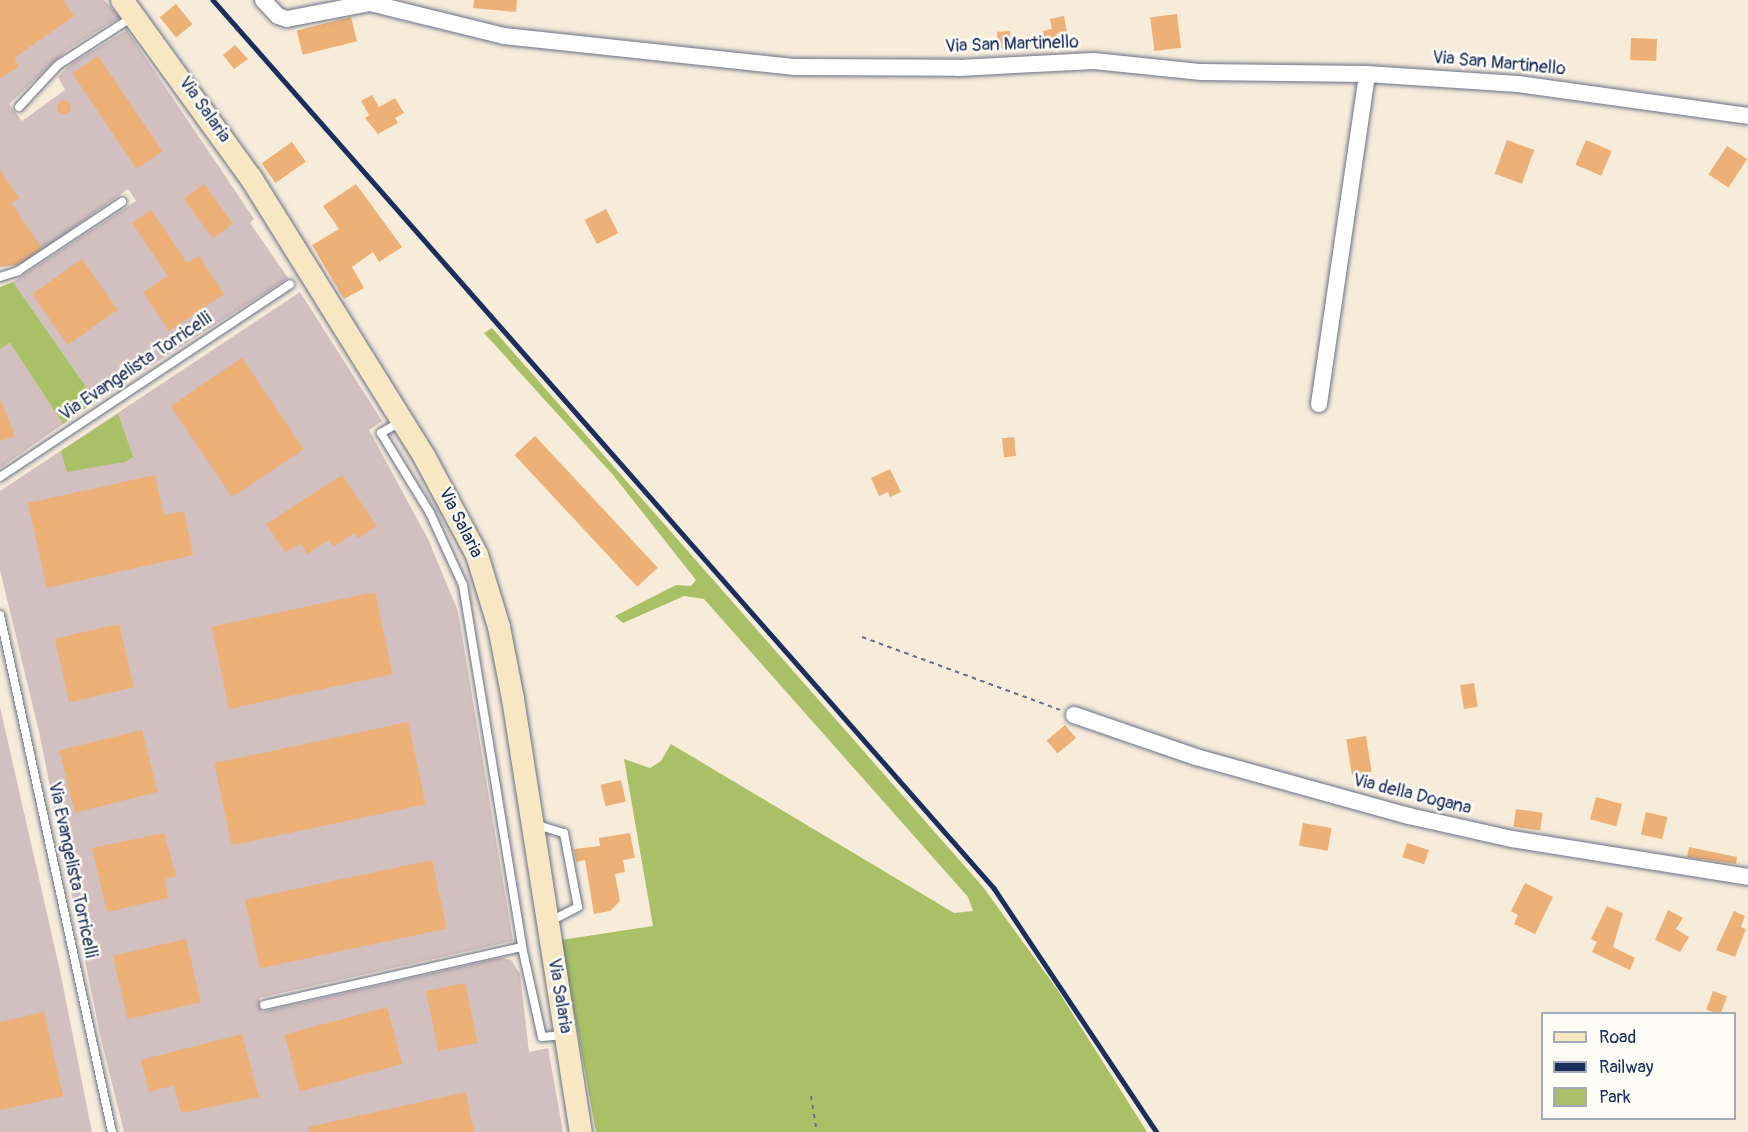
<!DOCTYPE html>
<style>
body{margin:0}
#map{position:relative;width:1748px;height:1132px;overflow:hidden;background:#f7ecda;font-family:Pangolin,sans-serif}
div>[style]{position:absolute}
.industrial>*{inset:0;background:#d2bfbf}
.green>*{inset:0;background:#aac066}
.building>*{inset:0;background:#edb076;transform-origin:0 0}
.round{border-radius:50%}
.path>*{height:2px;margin-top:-1px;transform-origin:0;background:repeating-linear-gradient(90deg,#687189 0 4.5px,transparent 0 9px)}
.roads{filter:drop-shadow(0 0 2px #687189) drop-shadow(0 0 2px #687189)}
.service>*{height:8px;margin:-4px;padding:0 4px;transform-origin:4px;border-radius:4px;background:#fff}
.minor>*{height:16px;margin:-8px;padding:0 8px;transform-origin:8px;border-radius:8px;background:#fff}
.secondary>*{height:22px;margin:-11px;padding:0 11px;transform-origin:11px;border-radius:11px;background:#f7e8c3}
.rail>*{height:4.5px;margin:-2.25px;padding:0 2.25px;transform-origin:2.25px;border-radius:2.25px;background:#1b2f5e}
span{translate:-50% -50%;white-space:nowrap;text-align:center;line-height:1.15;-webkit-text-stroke:5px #fdfcf7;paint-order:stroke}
.street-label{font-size:18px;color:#1b2f5e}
.legend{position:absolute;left:1541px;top:1012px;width:195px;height:108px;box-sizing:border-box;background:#fdfcf7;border:2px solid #a3aaba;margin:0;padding:8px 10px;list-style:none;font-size:18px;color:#1b2f5e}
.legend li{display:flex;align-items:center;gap:12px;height:30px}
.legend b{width:30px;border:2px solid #a3aaba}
</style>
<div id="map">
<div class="industrial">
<i style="clip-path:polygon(0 0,104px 0,120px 17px,67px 50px,9px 104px,22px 121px,65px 90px,58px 77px,71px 64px,127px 30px,254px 219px,250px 223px,288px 278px,96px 401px,13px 282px,136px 201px,128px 189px,22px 264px,0 267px)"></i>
<i style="clip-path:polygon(300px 292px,382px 421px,369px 430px,428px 539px,458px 611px,513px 941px,259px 998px,262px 1012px,500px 958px,511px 960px,520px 974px,529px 1052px,548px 1048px,563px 1132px,124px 1132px,101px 1039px,39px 732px,0 570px,0 491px)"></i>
<i style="clip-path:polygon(10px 343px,63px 424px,0 468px,0 349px)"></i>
<i style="clip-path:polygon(0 707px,60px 971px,92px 1132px,0 1132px)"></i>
</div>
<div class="green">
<i style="clip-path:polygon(13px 282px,96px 401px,63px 424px,10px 343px,0 349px,0 287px)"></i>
<i style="clip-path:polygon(492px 328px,983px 887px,1057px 989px,1147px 1132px,596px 1132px,561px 940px,653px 926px,624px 759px,650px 768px,661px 761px,671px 744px,954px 913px,973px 911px,968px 897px,704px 599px,684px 596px,623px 623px,615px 616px,676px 585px,691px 586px,696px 580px,613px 475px,484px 333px)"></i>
<i style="clip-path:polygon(118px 414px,133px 457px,125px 462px,67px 472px,61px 451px)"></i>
</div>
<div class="building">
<i style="clip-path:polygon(0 0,63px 0,74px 16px,14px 58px,19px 67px,0 78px)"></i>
<i style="clip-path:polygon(474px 0,517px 0,516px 12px,473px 8px)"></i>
<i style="left:176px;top:4px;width:26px;height:21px;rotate:51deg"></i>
<i style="left:1177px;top:14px;width:34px;height:27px;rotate:83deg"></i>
<i style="clip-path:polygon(1064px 16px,1069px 43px,1046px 47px,1043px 31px,1052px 29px,1050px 19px)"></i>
<i style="left:351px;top:17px;width:25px;height:56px;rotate:76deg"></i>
<i style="left:1010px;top:31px;width:17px;height:13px;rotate:87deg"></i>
<i style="left:1631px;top:38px;width:26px;height:22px;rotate:2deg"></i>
<i style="clip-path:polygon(235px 45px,248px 59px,234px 69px,223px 55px)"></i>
<i style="left:98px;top:56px;width:115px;height:31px;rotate:56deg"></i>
<i style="clip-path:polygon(372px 95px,379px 107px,395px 98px,404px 113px,395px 118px,398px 123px,378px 134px,365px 118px,369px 115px,361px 101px)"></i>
<i class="round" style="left:57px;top:100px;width:14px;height:14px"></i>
<i style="left:1507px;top:140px;width:29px;height:36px;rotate:20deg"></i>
<i style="left:1586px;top:140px;width:28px;height:27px;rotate:23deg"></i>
<i style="left:292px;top:142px;width:24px;height:37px;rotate:55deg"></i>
<i style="left:1727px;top:146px;width:24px;height:34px;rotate:33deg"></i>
<i style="clip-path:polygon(0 170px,19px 198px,11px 203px,42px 248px,16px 265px,0 267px)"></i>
<i style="left:204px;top:184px;width:49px;height:25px;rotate:54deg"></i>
<i style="clip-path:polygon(356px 184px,402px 247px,379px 262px,373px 252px,352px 267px,364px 288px,344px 299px,312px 245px,339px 229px,323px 206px)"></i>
<i style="left:606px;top:209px;width:27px;height:24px;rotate:63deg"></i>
<i style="clip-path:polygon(151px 210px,187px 263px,199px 256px,224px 294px,169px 331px,143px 292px,168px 276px,132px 223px)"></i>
<i style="left:82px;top:259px;width:62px;height:61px;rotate:55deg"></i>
<i style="left:242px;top:358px;width:110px;height:86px;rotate:56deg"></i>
<i style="clip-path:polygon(0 398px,15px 436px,0 441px)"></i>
<i style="left:535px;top:436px;width:180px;height:28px;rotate:47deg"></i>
<i style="left:1014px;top:437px;width:19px;height:12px;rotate:84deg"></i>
<i style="clip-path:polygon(890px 469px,901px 492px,890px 497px,888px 492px,879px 496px,871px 478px)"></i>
<i style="clip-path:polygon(155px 475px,164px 515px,184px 511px,193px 555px,47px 588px,28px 503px)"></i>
<i style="clip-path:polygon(342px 475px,377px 526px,358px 538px,354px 533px,333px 547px,329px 540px,307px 554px,301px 544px,285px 552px,266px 524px)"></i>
<i style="left:375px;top:592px;width:84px;height:167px;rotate:78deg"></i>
<i style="left:119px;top:624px;width:65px;height:66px;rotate:77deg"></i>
<i style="left:1474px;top:683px;width:24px;height:14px;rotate:81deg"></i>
<i style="left:408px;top:722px;width:84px;height:198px;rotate:78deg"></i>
<i style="left:1065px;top:725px;width:17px;height:24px;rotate:50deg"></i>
<i style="left:142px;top:730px;width:64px;height:85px;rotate:76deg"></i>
<i style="left:1366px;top:736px;width:36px;height:20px;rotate:81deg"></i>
<i style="left:621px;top:780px;width:22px;height:21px;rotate:77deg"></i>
<i style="left:1596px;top:797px;width:27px;height:23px;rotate:15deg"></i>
<i style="left:1516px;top:809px;width:27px;height:18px;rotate:8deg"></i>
<i style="left:1646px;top:812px;width:22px;height:23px;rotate:13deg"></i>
<i style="left:1303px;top:823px;width:29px;height:23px;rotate:10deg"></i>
<i style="clip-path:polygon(164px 833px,176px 876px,165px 879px,168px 898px,107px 912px,92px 848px)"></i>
<i style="clip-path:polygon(630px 833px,635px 858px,623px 860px,625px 872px,615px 874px,620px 901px,610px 911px,594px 914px,585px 860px,576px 862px,574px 849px,600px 846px,599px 838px)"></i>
<i style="left:1407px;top:843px;width:23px;height:15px;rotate:18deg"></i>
<i style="clip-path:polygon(1689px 847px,1737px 857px,1736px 864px,1687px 857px)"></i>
<i style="left:432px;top:860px;width:70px;height:191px;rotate:78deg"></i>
<i style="clip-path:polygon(1525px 883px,1553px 897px,1535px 934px,1514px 924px,1518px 915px,1511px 911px)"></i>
<i style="clip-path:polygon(1607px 906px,1623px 913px,1613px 947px,1635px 958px,1630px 970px,1592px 952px,1597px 942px,1591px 939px)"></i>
<i style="clip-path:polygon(1668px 910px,1683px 918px,1676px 929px,1689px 937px,1680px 952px,1655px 940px)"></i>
<i style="clip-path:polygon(1734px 911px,1745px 916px,1741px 927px,1746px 929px,1735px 957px,1716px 950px)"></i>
<i style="left:186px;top:939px;width:65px;height:75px;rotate:77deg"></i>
<i style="left:465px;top:983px;width:61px;height:40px;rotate:78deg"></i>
<i style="left:1713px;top:991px;width:15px;height:20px;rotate:20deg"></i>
<i style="left:387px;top:1007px;width:59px;height:106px;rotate:75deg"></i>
<i style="clip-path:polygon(44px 1012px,63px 1096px,0 1110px,0 1022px)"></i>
<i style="clip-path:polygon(242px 1034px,259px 1097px,181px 1113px,174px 1085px,149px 1092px,141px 1060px)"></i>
<i style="clip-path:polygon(466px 1092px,474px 1132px,309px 1132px,308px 1127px)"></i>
</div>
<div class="path">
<i style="left:862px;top:637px;width:211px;rotate:20.2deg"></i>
<i style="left:811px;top:1096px;width:36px;rotate:81deg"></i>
</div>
<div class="roads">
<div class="service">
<i style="left:19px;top:107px;width:57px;rotate:-47.1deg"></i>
<i style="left:58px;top:65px;width:90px;rotate:-32.8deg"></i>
<i style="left:0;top:277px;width:19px;rotate:-18deg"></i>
<i style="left:18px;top:271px;width:125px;rotate:-33.6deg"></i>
<i style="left:400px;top:422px;width:22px;rotate:150deg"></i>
<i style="left:381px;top:433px;width:94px;rotate:58.5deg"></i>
<i style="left:430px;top:513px;width:79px;rotate:65.4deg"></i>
<i style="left:463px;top:585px;width:367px;rotate:80.7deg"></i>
<i style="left:522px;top:947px;width:92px;rotate:77.5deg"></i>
<i style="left:542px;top:1037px;width:22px;rotate:-5deg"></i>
<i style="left:0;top:477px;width:348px;rotate:-33.6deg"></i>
<i style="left:0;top:615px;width:529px;rotate:77.78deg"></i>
<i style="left:534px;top:824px;width:31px;rotate:17deg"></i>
<i style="left:564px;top:833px;width:75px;rotate:79.3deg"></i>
<i style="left:578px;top:907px;width:31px;rotate:153deg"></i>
<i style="left:264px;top:1005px;width:264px;rotate:-12.7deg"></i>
</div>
<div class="minor">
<i style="left:263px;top:0;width:22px;rotate:47deg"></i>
<i style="left:278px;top:16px;width:9px;rotate:18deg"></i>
<i style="left:287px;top:19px;width:85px;rotate:-10.9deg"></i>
<i style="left:370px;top:3px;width:138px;rotate:13.8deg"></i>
<i style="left:504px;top:36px;width:293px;rotate:6.1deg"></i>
<i style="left:795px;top:67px;width:164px;rotate:0.3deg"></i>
<i style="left:959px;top:68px;width:135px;rotate:-3deg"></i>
<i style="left:1094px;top:61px;width:108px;rotate:5.9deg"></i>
<i style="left:1201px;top:72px;width:166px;rotate:0.7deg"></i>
<i style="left:1367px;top:74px;width:151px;rotate:3.8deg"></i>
<i style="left:1518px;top:84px;width:232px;rotate:7.9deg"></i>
<i style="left:1319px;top:404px;width:333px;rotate:-81.7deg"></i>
<i style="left:1074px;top:715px;width:129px;rotate:19deg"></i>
<i style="left:1196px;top:757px;width:221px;rotate:15.5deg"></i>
<i style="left:1409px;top:816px;width:106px;rotate:12.6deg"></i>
<i style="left:1512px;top:839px;width:239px;rotate:9.1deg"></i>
</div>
<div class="secondary">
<i style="left:122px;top:0;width:220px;rotate:54.1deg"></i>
<i style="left:251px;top:178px;width:327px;rotate:58.1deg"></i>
<i style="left:424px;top:456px;width:112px;rotate:61.8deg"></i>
<i style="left:477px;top:555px;width:75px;rotate:73deg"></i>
<i style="left:499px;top:627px;width:73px;rotate:79deg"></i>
<i style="left:513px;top:699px;width:438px;rotate:81.1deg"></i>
</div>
</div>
<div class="rail">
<i style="left:213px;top:0;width:1183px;rotate:48.67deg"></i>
<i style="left:994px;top:888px;width:293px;rotate:56.3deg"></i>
</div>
<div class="street-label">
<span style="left:1012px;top:45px;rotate:-2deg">Via San Martinello</span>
<span style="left:1499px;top:64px;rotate:5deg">Via San Martinello</span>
<span style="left:204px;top:110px;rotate:55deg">Via Salaria</span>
<span style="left:136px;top:367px;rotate:-34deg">Via Evangelista Torricelli</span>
<span style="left:460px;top:523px;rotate:63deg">Via Salaria</span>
<span style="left:1412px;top:795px;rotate:14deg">Via della Dogana</span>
<span style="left:72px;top:870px;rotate:78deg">Via Evangelista Torricelli</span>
<span style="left:559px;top:996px;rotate:81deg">Via Salaria</span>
</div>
<ul class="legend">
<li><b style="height:8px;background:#f7e8c3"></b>Road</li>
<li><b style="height:8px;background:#1b2f5e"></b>Railway</li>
<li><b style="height:16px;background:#aac066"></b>Park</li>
</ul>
</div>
